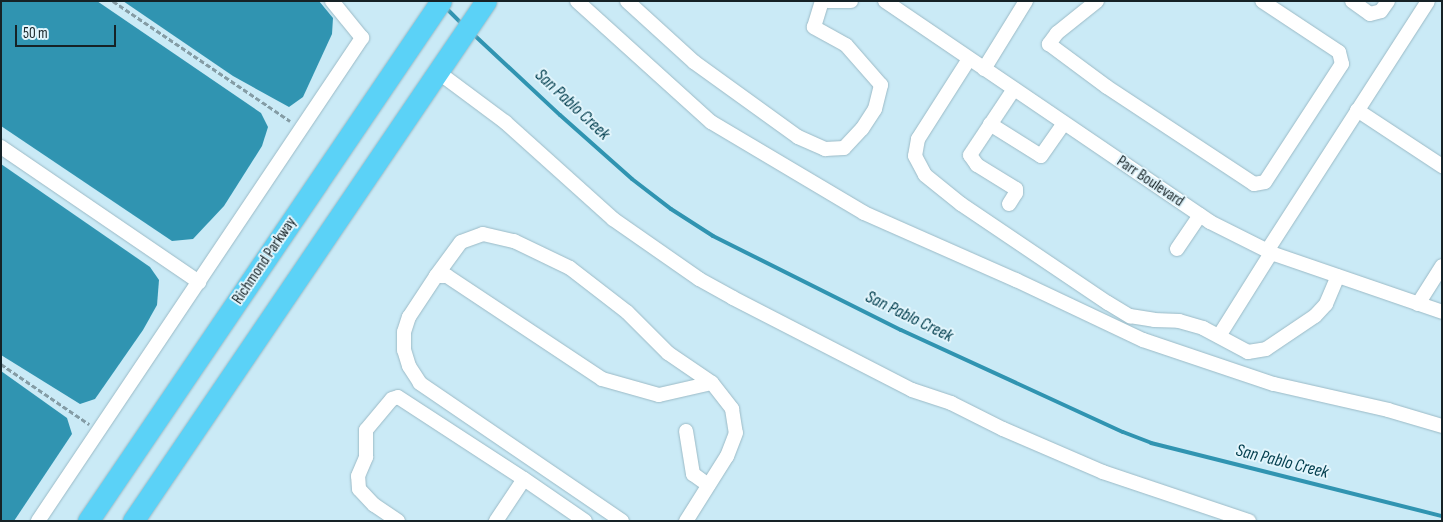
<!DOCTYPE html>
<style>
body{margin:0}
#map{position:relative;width:1443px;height:522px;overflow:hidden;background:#caeaf6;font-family:"Sofia Sans Condensed",sans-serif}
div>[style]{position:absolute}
.water>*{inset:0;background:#3094b1}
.stream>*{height:4px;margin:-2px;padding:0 2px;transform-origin:2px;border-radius:2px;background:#3094b1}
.path>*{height:2.5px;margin-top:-1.25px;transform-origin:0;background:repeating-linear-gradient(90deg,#849ca5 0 5px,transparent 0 7.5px)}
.roads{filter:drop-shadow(0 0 1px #9bbac6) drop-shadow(0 0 1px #9bbac6)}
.minor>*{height:14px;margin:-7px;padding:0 7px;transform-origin:7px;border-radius:7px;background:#fff}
.highway>*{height:21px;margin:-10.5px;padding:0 10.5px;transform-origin:10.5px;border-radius:10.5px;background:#5bd2f7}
span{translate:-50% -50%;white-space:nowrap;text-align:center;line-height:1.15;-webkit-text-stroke:4px #e2f5fc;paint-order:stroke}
.street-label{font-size:16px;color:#162226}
.water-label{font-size:18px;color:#003d4d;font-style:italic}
.frame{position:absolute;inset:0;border:2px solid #162226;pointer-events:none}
.scale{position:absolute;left:15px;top:25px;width:101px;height:22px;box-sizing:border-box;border:2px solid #162226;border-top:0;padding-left:6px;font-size:15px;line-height:18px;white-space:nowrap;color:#162226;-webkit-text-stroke:4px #e2f5fc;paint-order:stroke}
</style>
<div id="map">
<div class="water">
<i style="clip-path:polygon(1px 1px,97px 1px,261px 113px,268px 127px,262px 146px,224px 206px,193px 239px,172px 241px,1px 126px)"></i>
<i style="clip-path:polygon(123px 1px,319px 1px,333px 18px,332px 34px,303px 97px,289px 107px,233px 76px)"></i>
<i style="clip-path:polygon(1px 164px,150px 267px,159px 280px,157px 305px,143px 330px,95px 399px,80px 404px,1px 355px)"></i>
<i style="clip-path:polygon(1px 371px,67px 418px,72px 434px,14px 521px,1px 521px)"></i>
</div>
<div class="stream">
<i style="left:445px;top:7px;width:25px;rotate:45deg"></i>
<i style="left:472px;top:33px;width:120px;rotate:43deg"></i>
<i style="left:560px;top:115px;width:96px;rotate:41.6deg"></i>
<i style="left:632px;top:179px;width:49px;rotate:37.6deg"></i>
<i style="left:671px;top:209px;width:50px;rotate:32.7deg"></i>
<i style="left:713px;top:236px;width:210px;rotate:26.6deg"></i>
<i style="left:901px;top:330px;width:244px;rotate:24.7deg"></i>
<i style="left:1123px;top:432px;width:30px;rotate:21deg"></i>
<i style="left:1151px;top:443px;width:300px;rotate:14.1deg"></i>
</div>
<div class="path">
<i style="left:113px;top:1px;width:214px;rotate:34.1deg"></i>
<i style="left:1px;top:364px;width:107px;rotate:34.3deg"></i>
</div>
<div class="roads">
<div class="minor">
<i style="left:577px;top:1px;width:181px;rotate:42.1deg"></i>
<i style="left:711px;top:122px;width:178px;rotate:30.7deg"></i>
<i style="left:864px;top:213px;width:166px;rotate:23.8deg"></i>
<i style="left:1016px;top:280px;width:140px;rotate:25.3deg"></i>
<i style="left:1143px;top:340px;width:138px;rotate:18.6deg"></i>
<i style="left:1274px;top:384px;width:117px;rotate:12.8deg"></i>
<i style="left:1388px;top:410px;width:56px;rotate:16.5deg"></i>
<i style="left:627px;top:1px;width:91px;rotate:42.3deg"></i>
<i style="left:694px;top:62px;width:128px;rotate:35.8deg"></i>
<i style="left:798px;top:137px;width:30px;rotate:24deg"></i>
<i style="left:825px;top:149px;width:19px;rotate:-3deg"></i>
<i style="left:844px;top:148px;width:26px;rotate:-47deg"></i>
<i style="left:862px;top:129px;width:24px;rotate:-57deg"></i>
<i style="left:875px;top:109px;width:25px;rotate:-76deg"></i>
<i style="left:881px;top:85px;width:53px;rotate:-131.2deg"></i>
<i style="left:846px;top:45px;width:37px;rotate:-151deg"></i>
<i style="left:814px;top:27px;width:27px;rotate:-73deg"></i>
<i style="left:828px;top:1px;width:23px"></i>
<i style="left:885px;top:1px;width:393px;rotate:34.2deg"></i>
<i style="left:1210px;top:222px;width:72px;rotate:26.6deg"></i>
<i style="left:1274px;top:254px;width:178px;rotate:19deg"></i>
<i style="left:1097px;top:1px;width:51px;rotate:141.3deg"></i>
<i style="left:1057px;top:33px;width:14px;rotate:126deg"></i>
<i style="left:1049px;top:44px;width:72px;rotate:36.6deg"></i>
<i style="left:1107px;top:87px;width:176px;rotate:33.4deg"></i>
<i style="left:1254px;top:184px;width:11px;rotate:-10deg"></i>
<i style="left:1265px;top:182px;width:141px;rotate:-56.9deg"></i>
<i style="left:1342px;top:64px;width:12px;rotate:-104deg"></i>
<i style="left:1339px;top:52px;width:92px;rotate:-146.5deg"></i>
<i style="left:1352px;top:1px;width:22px;rotate:36deg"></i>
<i style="left:1370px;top:14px;width:11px;rotate:-15deg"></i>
<i style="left:1381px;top:11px;width:12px;rotate:-55deg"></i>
<i style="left:969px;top:59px;width:95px;rotate:122.5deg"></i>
<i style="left:918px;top:139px;width:17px;rotate:100deg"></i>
<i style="left:915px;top:156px;width:21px;rotate:62deg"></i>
<i style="left:925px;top:175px;width:46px;rotate:38.9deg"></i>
<i style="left:961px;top:204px;width:177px;rotate:34deg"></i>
<i style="left:1108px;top:303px;width:26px;rotate:31deg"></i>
<i style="left:1130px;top:316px;width:24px;rotate:9deg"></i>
<i style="left:1154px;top:320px;width:25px;rotate:2deg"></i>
<i style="left:1179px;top:321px;width:25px;rotate:16deg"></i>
<i style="left:1203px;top:328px;width:51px;rotate:28.1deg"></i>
<i style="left:1248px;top:352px;width:18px;rotate:-9deg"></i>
<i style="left:1266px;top:349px;width:59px;rotate:-34deg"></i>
<i style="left:1315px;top:316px;width:16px;rotate:-47deg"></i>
<i style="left:1326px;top:304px;width:30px;rotate:-67deg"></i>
<i style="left:984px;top:69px;width:80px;rotate:-58.3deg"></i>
<i style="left:438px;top:72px;width:84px;rotate:36.7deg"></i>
<i style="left:505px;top:122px;width:145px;rotate:41.9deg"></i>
<i style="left:613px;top:219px;width:105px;rotate:34.9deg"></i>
<i style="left:699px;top:279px;width:39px;rotate:29deg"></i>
<i style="left:733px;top:298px;width:201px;rotate:27.2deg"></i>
<i style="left:912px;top:390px;width:41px;rotate:18.4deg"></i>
<i style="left:951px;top:403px;width:58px;rotate:26.6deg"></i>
<i style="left:1003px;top:429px;width:109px;rotate:23.3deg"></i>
<i style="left:1103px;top:472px;width:154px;rotate:18.6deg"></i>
<i style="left:1357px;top:110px;width:102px;rotate:33.4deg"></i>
<i style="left:990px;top:124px;width:60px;rotate:32.1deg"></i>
<i style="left:1041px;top:156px;width:40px;rotate:-55.1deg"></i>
<i style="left:1px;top:147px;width:240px;rotate:34.3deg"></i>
<i style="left:1009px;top:204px;width:13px;rotate:-58deg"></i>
<i style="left:1016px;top:193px;width:4px;rotate:-90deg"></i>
<i style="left:1016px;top:189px;width:46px;rotate:-148.4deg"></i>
<i style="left:977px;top:165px;width:12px;rotate:-125deg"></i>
<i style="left:970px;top:155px;width:79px;rotate:-56.3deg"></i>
<i style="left:1177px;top:249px;width:41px;rotate:-55.9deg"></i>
<i style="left:1267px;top:251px;width:297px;rotate:-57.2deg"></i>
<i style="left:436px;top:276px;width:42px;rotate:-53.7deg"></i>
<i style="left:461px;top:242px;width:23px;rotate:-20deg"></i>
<i style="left:483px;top:234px;width:32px;rotate:13deg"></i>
<i style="left:514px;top:241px;width:62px;rotate:25.7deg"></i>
<i style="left:570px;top:268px;width:72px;rotate:37.7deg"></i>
<i style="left:627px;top:312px;width:58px;rotate:45deg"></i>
<i style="left:668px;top:353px;width:53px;rotate:34.3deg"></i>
<i style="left:1418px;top:304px;width:45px;rotate:-57.7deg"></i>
<i style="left:1219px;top:336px;width:98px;rotate:-57.9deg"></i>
<i style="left:686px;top:431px;width:44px;rotate:80.8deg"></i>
<i style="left:693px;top:474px;width:19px;rotate:36deg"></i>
<i style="left:38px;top:521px;width:582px;rotate:-56.15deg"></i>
<i style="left:362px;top:38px;width:48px;rotate:-129deg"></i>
<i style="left:398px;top:521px;width:29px;rotate:-146deg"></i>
<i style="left:374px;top:505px;width:22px;rotate:-133deg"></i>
<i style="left:359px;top:489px;width:13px;rotate:-94deg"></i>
<i style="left:358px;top:476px;width:21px;rotate:-67deg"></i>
<i style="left:366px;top:457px;width:27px;rotate:-90deg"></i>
<i style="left:366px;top:430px;width:40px;rotate:-50deg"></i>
<i style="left:392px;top:399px;width:6px;rotate:-18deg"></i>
<i style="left:398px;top:397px;width:150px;rotate:33.1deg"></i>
<i style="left:496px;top:521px;width:50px;rotate:-56.3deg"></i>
<i style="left:524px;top:479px;width:74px;rotate:34.5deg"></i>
<i style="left:622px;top:521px;width:245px;rotate:-145.7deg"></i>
<i style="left:420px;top:383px;width:20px;rotate:-123deg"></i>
<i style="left:409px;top:366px;width:17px;rotate:-107deg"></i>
<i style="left:404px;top:350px;width:18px;rotate:-90deg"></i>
<i style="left:404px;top:332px;width:16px;rotate:-72deg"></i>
<i style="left:409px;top:317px;width:49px;rotate:-56.6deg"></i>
<i style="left:436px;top:276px;width:11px"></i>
<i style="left:447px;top:276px;width:186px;rotate:33.6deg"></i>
<i style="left:602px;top:379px;width:59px;rotate:15.7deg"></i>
<i style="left:659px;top:395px;width:54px;rotate:-12.8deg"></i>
<i style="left:712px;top:383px;width:33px;rotate:52deg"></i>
<i style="left:732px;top:409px;width:24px;rotate:81deg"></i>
<i style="left:736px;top:433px;width:25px;rotate:111deg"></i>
<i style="left:727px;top:456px;width:77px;rotate:122.2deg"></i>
</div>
<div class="highway">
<i style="left:88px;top:521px;width:628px;rotate:-55.83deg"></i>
<i style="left:133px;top:521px;width:628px;rotate:-55.83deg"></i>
</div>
</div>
<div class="street-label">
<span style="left:1150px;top:182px;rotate:34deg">Parr Boulevard</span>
<span style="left:265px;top:261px;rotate:-56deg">Richmond Parkway</span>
</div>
<div class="water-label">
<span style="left:572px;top:105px;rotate:43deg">San Pablo Creek</span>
<span style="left:909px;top:317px;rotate:26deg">San Pablo Creek</span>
<span style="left:1282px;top:462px;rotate:14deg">San Pablo Creek</span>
</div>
<div class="frame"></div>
<div class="scale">50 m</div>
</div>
